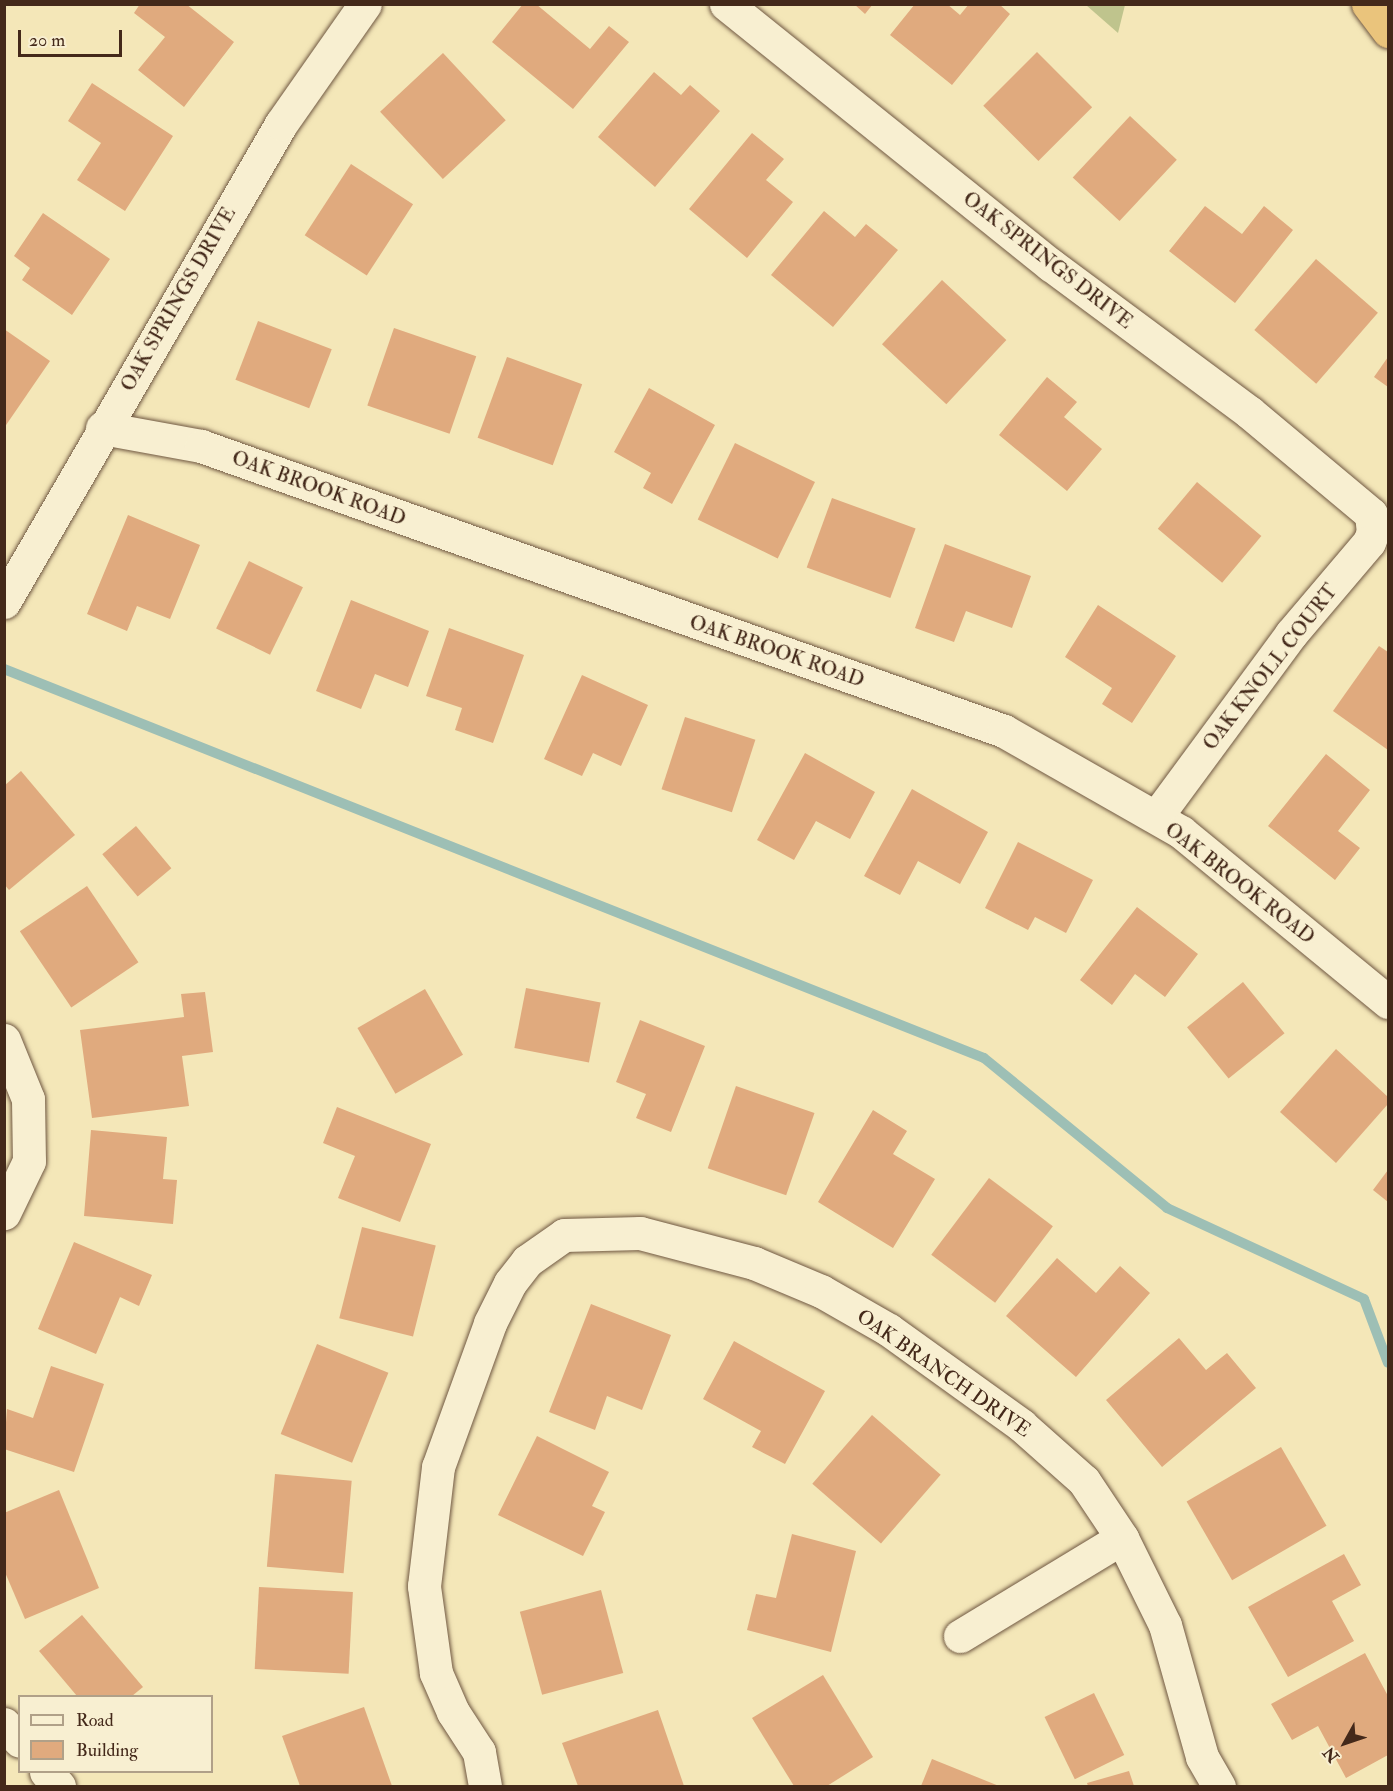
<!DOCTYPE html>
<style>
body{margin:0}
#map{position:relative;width:1393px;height:1791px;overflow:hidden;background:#f4e7b8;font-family:"IM FELL Double Pica",serif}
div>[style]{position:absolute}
.green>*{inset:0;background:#bfc48d}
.stream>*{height:10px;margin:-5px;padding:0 5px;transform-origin:5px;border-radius:5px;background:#9dbfb5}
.building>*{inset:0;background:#e0aa7e;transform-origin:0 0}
.roads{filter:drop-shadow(0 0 2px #705842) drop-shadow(0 0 2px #705842)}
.street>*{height:33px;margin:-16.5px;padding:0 16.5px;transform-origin:16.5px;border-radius:16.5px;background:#f8efd1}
.highway>*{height:33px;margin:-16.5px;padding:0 16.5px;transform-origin:16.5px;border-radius:16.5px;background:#eac47c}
span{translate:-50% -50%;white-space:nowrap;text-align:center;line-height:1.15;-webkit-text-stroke:6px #f8efd1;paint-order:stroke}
.street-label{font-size:20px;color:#44291a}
.frame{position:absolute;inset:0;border:6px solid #44291a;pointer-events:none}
.legend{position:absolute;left:18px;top:1695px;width:195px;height:78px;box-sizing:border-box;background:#f8efd1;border:2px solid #b0a088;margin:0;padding:8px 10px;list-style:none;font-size:18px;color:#44291a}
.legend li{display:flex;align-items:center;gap:12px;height:30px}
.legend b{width:30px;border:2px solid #b0a088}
.north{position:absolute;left:1315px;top:1713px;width:60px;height:60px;-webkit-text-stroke:4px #f8efd1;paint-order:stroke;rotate:230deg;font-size:16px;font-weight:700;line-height:24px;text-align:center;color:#44291a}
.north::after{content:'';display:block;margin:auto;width:21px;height:27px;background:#44291a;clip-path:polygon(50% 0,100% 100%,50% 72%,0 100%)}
.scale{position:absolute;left:18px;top:30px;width:104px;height:27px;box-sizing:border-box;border:3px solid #44291a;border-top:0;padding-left:8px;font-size:18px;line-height:21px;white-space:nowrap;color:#44291a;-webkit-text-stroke:4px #f8efd1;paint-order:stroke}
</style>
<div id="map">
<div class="green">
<i style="clip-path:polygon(1086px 5px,1125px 5px,1118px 33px)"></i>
</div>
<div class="stream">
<i style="left:4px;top:669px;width:1054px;rotate:21.65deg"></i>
<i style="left:984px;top:1058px;width:237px;rotate:39.3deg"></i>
<i style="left:1167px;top:1208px;width:217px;rotate:24.8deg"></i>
<i style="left:1364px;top:1299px;width:68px;rotate:69.4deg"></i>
</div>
<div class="building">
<i style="clip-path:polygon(140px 4px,186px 4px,234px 42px,184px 107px,138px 70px,165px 37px,134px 13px)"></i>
<i style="clip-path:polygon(523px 4px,536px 4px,590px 49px,609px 26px,629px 42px,573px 109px,492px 42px)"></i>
<i style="clip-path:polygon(854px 4px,873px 4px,865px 14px)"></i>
<i style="clip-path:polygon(915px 4px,947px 4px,960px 15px,969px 4px,999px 4px,1010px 14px,952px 85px,890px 35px)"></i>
<i style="left:1037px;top:52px;width:78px;height:76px;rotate:45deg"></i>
<i style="left:443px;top:53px;width:92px;height:86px;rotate:47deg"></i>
<i style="clip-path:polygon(654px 72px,681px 95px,690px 85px,720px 111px,655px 187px,598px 137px)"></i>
<i style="clip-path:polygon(92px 83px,173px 136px,125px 211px,77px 180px,101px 143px,68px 121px)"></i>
<i style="left:1130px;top:116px;width:64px;height:84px;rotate:43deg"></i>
<i style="clip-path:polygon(752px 133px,784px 159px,766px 180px,793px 202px,747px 258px,689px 209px)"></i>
<i style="left:351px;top:164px;width:74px;height:85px;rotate:33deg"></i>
<i style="clip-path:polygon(1205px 206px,1242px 234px,1264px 206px,1293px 230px,1235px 303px,1169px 251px)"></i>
<i style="clip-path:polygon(824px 211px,855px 237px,866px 224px,898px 250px,833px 327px,771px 275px)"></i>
<i style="clip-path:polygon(43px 213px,110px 259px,72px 315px,22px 280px,30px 268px,14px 256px)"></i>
<i style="left:1316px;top:259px;width:82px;height:94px;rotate:41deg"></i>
<i style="left:942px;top:280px;width:88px;height:88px;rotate:43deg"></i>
<i style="left:258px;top:321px;width:79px;height:63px;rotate:21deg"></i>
<i style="left:394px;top:328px;width:87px;height:82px;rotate:19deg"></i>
<i style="clip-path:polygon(4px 329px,50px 361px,4px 428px)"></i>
<i style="left:507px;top:357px;width:80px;height:86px;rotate:20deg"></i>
<i style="clip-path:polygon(1388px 357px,1388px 387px,1374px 377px)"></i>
<i style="clip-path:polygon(1047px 377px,1077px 402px,1064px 417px,1102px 449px,1067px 491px,999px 435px)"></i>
<i style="clip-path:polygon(649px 388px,715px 425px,672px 504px,643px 488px,651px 473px,614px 452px)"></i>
<i style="left:735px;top:443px;width:89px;height:85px;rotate:26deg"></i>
<i style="left:1197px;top:482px;width:84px;height:61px;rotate:40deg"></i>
<i style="left:832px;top:498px;width:89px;height:74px;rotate:20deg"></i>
<i style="clip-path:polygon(128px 515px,200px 545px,170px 619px,137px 606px,127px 631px,87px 614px)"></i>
<i style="clip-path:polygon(945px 544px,1031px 576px,1012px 628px,966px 611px,954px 642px,915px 628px)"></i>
<i style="left:249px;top:561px;width:60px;height:75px;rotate:26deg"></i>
<i style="clip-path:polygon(351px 600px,429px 631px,408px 687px,375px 674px,361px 709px,316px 691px)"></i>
<i style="clip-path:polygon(1098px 605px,1176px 656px,1132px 723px,1102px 704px,1112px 688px,1065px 657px)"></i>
<i style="clip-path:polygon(449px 628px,524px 655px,493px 743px,455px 730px,462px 708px,426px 696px)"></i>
<i style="clip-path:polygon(1379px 646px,1388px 652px,1388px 750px,1333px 711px)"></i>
<i style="clip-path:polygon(582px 675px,648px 705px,621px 766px,593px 753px,582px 776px,544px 759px)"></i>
<i style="left:685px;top:717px;width:74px;height:76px;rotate:18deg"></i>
<i style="clip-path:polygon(805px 753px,875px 792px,850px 839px,816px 821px,794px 860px,757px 840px)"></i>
<i style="clip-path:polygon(1326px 754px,1370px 790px,1338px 831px,1360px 848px,1335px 880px,1268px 826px)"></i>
<i style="clip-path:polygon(21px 771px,75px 835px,9px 890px,4px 884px,4px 786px)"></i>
<i style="clip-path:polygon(912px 789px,988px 832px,960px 884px,918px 861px,900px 895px,864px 876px)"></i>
<i style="left:136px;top:826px;width:55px;height:44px;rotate:50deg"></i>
<i style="clip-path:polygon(1018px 842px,1093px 880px,1066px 933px,1035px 917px,1028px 930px,985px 908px)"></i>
<i style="left:87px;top:886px;width:92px;height:81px;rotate:56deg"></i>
<i style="clip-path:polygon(1137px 907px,1198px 954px,1165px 997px,1135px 974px,1112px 1005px,1080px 980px)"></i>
<i style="left:1243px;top:982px;width:66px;height:72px;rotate:51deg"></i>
<i style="left:526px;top:988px;width:76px;height:61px;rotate:11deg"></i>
<i style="left:425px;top:989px;width:76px;height:78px;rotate:60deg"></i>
<i style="clip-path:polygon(205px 992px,213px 1052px,182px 1056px,189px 1106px,92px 1118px,80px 1030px,184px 1017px,181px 994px)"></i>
<i style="clip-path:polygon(640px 1020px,705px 1046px,671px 1132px,636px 1118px,646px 1094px,616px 1082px)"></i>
<i style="clip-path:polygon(1336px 1049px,1388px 1097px,1388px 1104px,1336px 1163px,1280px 1112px)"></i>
<i style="left:736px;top:1086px;width:83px;height:87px;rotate:19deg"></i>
<i style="clip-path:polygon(337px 1107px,431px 1144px,400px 1222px,338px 1198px,355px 1156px,323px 1143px)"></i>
<i style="clip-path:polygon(873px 1110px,907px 1131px,893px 1154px,935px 1179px,893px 1248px,818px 1202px)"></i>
<i style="clip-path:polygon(91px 1130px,167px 1137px,163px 1179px,177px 1180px,173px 1224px,84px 1216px)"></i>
<i style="clip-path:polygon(1388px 1170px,1388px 1202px,1373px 1190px)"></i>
<i style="left:989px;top:1178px;width:80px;height:96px;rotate:37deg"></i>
<i style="left:362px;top:1227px;width:76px;height:94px;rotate:14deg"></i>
<i style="clip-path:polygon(74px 1242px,152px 1275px,139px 1306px,120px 1297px,96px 1354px,38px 1329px)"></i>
<i style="clip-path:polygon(1057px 1258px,1096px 1293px,1120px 1266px,1150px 1293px,1076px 1377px,1006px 1316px)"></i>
<i style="clip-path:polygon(591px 1304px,671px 1335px,642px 1410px,607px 1396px,595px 1430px,549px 1412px)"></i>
<i style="clip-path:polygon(1179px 1338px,1206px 1370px,1227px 1353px,1256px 1388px,1162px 1467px,1106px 1400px)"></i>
<i style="clip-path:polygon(734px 1341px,825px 1391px,785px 1464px,752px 1447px,761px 1431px,703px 1399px)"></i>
<i style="left:317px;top:1344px;width:77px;height:97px;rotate:22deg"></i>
<i style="clip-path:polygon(51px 1366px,104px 1384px,74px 1472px,4px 1449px,7px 1409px,33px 1418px)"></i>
<i style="left:872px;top:1415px;width:91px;height:91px;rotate:41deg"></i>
<i style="clip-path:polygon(537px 1436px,609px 1472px,592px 1506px,605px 1512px,583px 1556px,498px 1515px)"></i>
<i style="left:1281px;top:1447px;width:91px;height:109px;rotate:60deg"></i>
<i style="left:275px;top:1474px;width:77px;height:93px;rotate:5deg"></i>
<i style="clip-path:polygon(59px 1490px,99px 1588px,25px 1619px,4px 1570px,4px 1513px)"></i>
<i style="clip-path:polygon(792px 1534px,856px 1551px,831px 1652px,747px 1630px,756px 1594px,776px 1598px)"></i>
<i style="clip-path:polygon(1344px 1554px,1361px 1585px,1332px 1601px,1354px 1641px,1288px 1677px,1248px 1607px)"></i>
<i style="left:259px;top:1587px;width:94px;height:82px;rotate:3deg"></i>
<i style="left:601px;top:1590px;width:86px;height:84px;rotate:75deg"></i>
<i style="clip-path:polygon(82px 1615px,143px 1687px,132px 1696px,77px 1696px,39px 1651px)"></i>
<i style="clip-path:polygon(1365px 1653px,1388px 1696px,1388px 1755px,1346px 1778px,1318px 1726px,1292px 1740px,1271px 1704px)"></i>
<i style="clip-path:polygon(823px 1675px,873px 1757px,827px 1786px,794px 1786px,752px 1718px)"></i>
<i style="left:1094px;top:1693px;width:69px;height:55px;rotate:64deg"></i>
<i style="clip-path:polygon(364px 1707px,392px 1786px,300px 1786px,282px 1736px)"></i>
<i style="clip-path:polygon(658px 1710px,684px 1786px,578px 1786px,562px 1743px)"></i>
<i style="clip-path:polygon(932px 1759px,999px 1786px,921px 1786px)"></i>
<i style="clip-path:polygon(1129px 1771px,1134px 1786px,1088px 1786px,1087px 1783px)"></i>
</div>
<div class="roads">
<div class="street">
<i style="left:726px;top:4px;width:417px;rotate:38.8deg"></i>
<i style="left:1051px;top:265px;width:247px;rotate:36.6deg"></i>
<i style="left:1249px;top:412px;width:159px;rotate:39.9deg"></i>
<i style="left:1371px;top:514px;width:18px;rotate:84deg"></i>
<i style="left:1373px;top:532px;width:11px;rotate:112deg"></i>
<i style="left:1369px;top:542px;width:121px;rotate:130.3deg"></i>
<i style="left:1291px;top:634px;width:227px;rotate:126.4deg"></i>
<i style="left:102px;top:428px;width:101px;rotate:10.3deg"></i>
<i style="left:201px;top:446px;width:852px;rotate:19.54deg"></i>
<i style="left:1004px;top:731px;width:204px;rotate:29.7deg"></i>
<i style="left:1181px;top:832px;width:268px;rotate:39.4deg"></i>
<i style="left:4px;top:602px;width:552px;rotate:-59.91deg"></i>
<i style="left:281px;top:124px;width:146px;rotate:-55deg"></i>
<i style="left:4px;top:1040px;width:64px;rotate:67.9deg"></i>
<i style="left:28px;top:1099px;width:62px;rotate:89.1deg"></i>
<i style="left:29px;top:1161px;width:58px;rotate:115.7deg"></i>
<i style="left:960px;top:1636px;width:189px;rotate:-31.2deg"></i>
<i style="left:4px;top:1724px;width:23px;rotate:47deg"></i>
<i style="left:46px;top:1772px;width:19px;rotate:47deg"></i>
<i style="left:485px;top:1786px;width:35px;rotate:-100deg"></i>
<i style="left:479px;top:1752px;width:48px;rotate:-123deg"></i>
<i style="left:453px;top:1712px;width:43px;rotate:-113.6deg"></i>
<i style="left:436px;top:1673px;width:88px;rotate:-97.9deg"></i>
<i style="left:424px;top:1586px;width:120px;rotate:-83.3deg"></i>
<i style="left:438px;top:1467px;width:153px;rotate:-70.1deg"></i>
<i style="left:490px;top:1323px;width:45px;rotate:-63.4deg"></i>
<i style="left:510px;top:1283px;width:28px;rotate:-52deg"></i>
<i style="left:527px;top:1261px;width:45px;rotate:-35.1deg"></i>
<i style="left:564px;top:1235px;width:76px;rotate:-1.5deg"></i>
<i style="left:640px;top:1233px;width:118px;rotate:14.7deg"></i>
<i style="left:754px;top:1263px;width:73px;rotate:22.7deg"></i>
<i style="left:821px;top:1291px;width:78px;rotate:29.8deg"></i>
<i style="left:889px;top:1330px;width:163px;rotate:35.7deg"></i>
<i style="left:1021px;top:1425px;width:84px;rotate:41.6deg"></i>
<i style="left:1084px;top:1481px;width:69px;rotate:56.3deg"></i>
<i style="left:1122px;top:1538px;width:97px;rotate:63.7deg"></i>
<i style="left:1165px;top:1625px;width:137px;rotate:74.3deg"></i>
<i style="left:1202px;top:1757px;width:34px;rotate:60deg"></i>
</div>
<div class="highway">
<i style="left:1368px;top:4px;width:34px;rotate:53deg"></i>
</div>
</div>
<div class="street-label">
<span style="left:1048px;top:260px;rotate:38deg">OAK SPRINGS DRIVE</span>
<span style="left:178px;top:299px;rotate:-60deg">OAK SPRINGS DRIVE</span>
<span style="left:319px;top:488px;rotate:20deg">OAK BROOK ROAD</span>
<span style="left:777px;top:651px;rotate:19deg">OAK BROOK ROAD</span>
<span style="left:1270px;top:667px;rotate:-52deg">OAK KNOLL COURT</span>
<span style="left:1240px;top:883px;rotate:38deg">OAK BROOK ROAD</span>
<span style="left:944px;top:1373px;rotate:35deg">OAK BRANCH DRIVE</span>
</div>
<div class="frame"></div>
<ul class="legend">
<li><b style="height:8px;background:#f8efd1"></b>Road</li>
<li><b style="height:16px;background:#e0aa7e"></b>Building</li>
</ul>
<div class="north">N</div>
<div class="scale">20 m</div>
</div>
